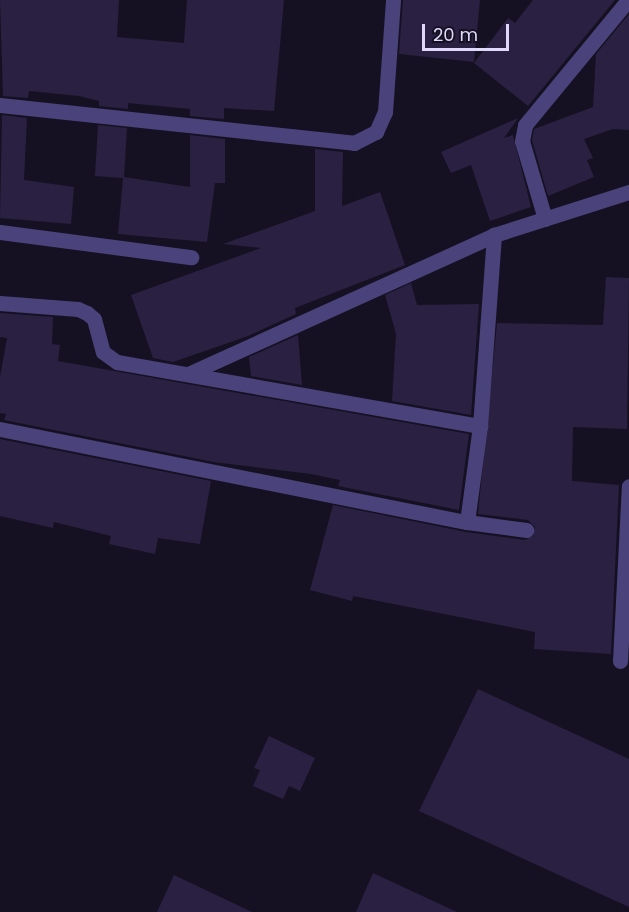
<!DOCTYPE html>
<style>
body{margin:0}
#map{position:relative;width:629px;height:912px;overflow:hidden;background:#161122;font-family:Poppins,sans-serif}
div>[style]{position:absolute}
.building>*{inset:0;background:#2a2041}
.minor>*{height:15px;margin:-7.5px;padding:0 7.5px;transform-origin:7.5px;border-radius:7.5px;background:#4a427b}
span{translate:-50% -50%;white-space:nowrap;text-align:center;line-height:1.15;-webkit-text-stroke:4.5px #161122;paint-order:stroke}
.scale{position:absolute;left:422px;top:24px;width:87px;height:27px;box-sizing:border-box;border:3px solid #dfd8fa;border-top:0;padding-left:8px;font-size:18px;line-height:21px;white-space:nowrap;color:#dfd8fa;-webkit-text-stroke:4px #161122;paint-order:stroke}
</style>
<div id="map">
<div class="building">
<i style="clip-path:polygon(0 0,119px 0,117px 37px,184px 43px,187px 0,284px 0,274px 111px,224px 108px,224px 119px,190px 116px,190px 109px,128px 103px,128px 109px,99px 106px,99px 101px,79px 96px,29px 91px,28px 98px,3px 96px)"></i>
<i style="clip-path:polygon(403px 0,480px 0,474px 62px,399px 54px)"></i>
<i style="clip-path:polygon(533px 0,615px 0,528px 106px,474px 63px,508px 18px,515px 23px)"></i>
<i style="clip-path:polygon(629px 14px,629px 130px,613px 129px,584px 139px,593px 158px,587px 160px,594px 177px,548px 196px,532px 140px,534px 129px,593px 107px,596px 54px)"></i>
<i style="clip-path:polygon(2px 115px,27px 118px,24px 180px,74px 187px,71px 224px,0 218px)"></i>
<i style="clip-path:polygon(518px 118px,504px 138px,513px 135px,531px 207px,490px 221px,471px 165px,451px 173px,441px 152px)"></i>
<i style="clip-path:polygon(98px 125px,127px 128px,124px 177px,190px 187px,190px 135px,225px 139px,225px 183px,215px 183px,207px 242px,118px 234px,123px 178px,95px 176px)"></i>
<i style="clip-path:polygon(315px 149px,343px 152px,342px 206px,380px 192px,405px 265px,295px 308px,296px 314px,248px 336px,173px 362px,153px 358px,131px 295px,261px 248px,223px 244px,315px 211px)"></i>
<i style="clip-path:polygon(606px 277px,629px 278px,627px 429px,573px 427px,572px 481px,619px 485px,611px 654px,534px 649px,535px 632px,353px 596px,352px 601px,310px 590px,333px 505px,466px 532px,525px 540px,533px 536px,535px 527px,528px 520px,478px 514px,497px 323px,603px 325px)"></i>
<i style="clip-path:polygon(411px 283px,417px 305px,479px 304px,471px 415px,392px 401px,396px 334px,385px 295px)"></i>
<i style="clip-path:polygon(0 313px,53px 317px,52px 344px,60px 345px,58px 361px,469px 434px,459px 510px,338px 486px,340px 480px,311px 474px,214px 462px,4px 420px,6px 414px,0 413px,0 377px,7px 338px,0 337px)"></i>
<i style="clip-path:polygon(298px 335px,302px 385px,251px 376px,249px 357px)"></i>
<i style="clip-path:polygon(0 439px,211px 481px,200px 544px,158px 538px,155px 554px,109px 544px,111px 536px,54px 522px,53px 528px,0 516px)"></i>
<i style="clip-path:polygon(478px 689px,629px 759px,629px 907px,419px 811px)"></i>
<i style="clip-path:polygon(269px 736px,315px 758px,300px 791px,289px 786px,283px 799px,253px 786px,260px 770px,254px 768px)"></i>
<i style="clip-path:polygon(373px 873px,457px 912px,356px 912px)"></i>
<i style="clip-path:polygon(174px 875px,252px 912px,157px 912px)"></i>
</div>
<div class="minor">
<i style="left:0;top:105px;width:356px;rotate:6.1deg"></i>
<i style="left:354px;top:143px;width:25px;rotate:-27deg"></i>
<i style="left:376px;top:132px;width:22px;rotate:-66deg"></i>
<i style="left:385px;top:112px;width:112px;rotate:-85.9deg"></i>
<i style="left:545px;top:219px;width:81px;rotate:-106.4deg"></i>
<i style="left:522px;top:141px;width:16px;rotate:-79deg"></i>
<i style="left:525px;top:125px;width:162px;rotate:-50.5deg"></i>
<i style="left:0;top:232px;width:193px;rotate:7.5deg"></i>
<i style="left:0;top:303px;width:78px;rotate:4.4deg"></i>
<i style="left:78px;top:309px;width:10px;rotate:24deg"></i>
<i style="left:87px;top:313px;width:9px;rotate:41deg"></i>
<i style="left:94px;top:319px;width:34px;rotate:75deg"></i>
<i style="left:103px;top:352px;width:17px;rotate:36deg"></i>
<i style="left:117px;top:362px;width:369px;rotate:10deg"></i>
<i style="left:188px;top:374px;width:336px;rotate:-24.4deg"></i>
<i style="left:494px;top:235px;width:142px;rotate:-17.7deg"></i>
<i style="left:0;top:429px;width:476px;rotate:11.3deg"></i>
<i style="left:467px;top:522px;width:60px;rotate:7.7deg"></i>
<i style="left:467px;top:522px;width:97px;rotate:-82.3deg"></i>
<i style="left:480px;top:426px;width:192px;rotate:-85.8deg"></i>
<i style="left:620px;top:661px;width:175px;rotate:-87.1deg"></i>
</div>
<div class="scale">20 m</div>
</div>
